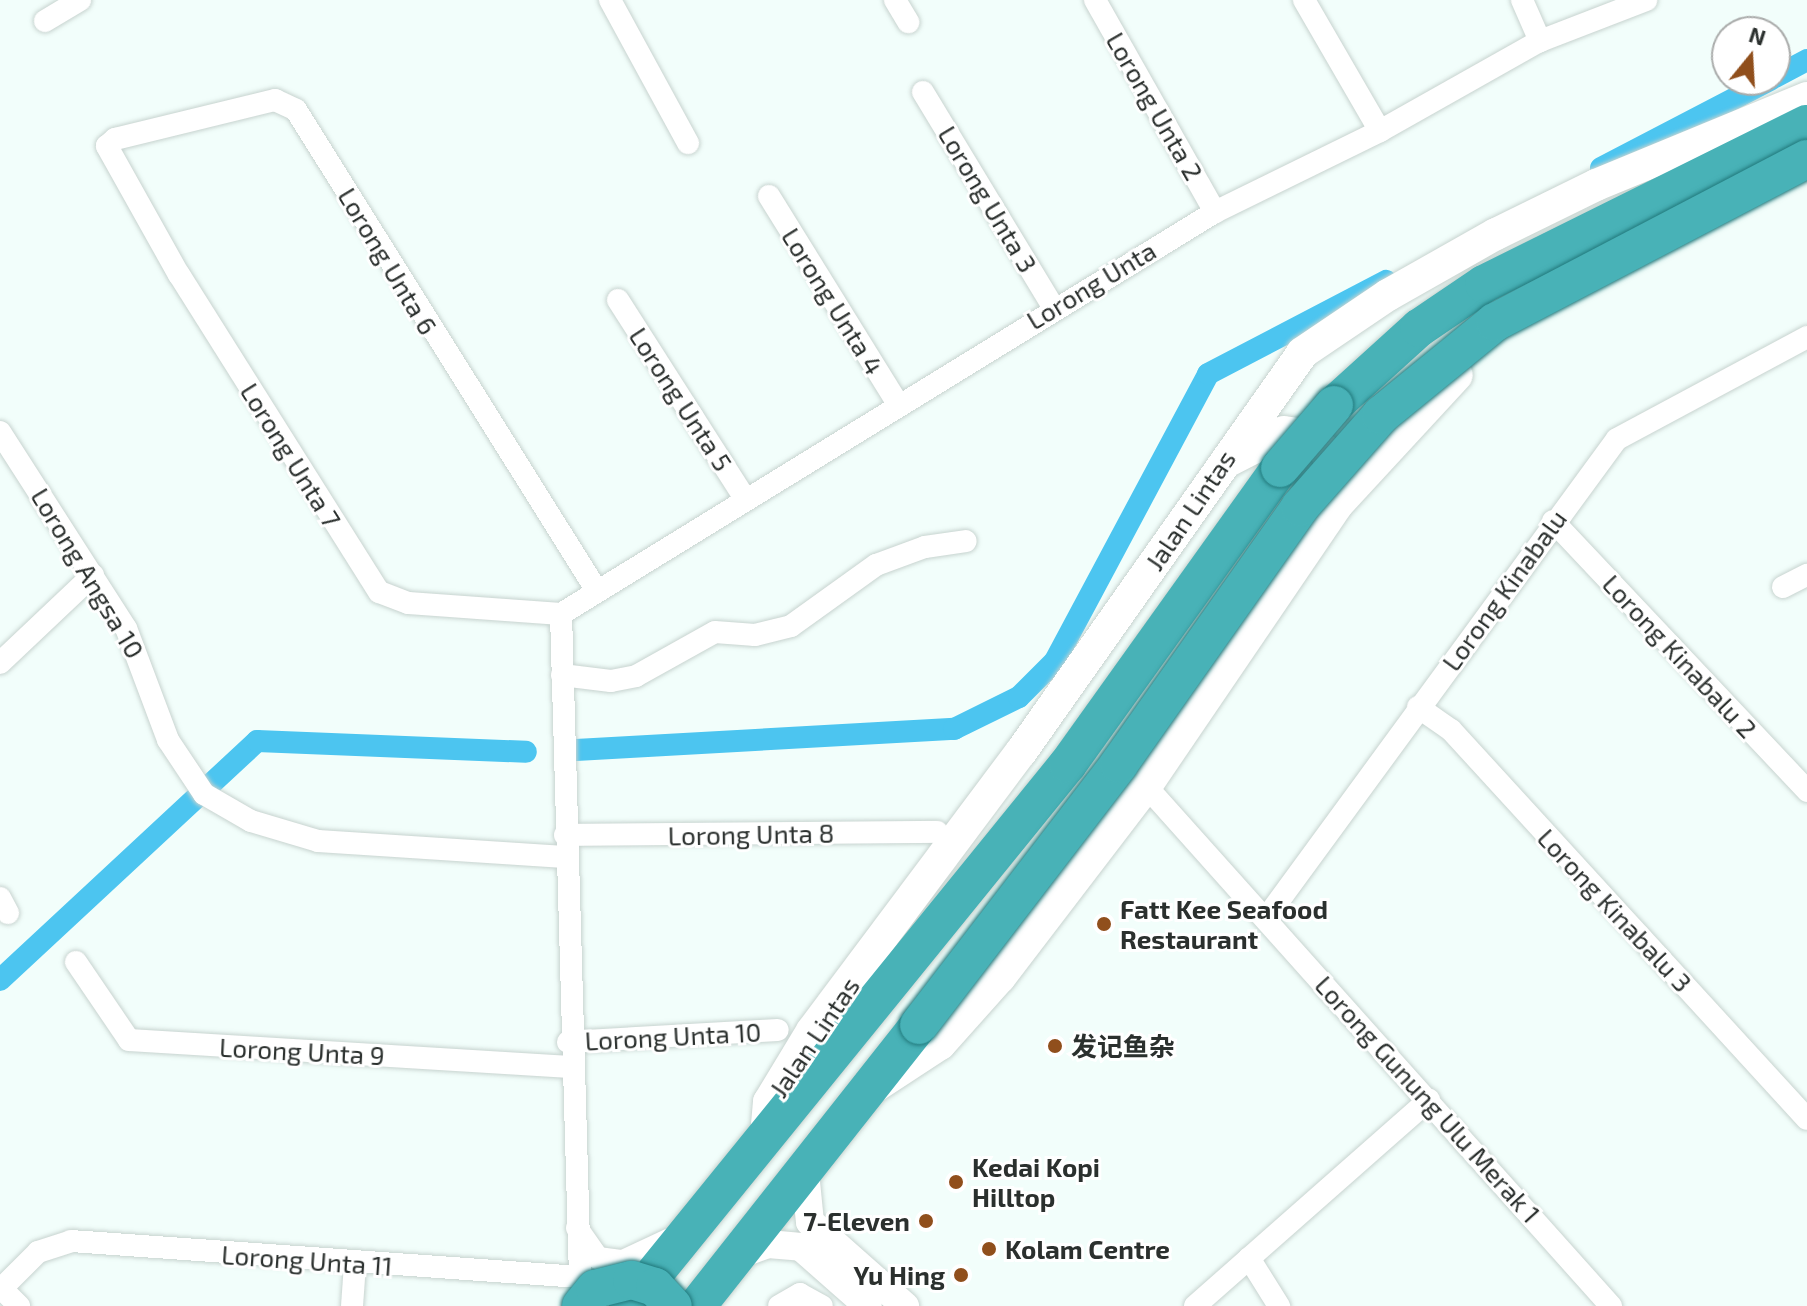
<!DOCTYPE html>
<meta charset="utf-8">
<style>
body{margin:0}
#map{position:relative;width:1807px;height:1306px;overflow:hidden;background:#f2fefb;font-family:"Exo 2","Noto Sans SC",sans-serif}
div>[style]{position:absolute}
.canal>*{height:22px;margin:-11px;padding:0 11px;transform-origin:11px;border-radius:11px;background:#4cc5f0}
.roads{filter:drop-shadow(0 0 2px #c7d3cf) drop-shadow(0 0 2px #c7d3cf)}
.minor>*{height:22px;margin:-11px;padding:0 11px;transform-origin:11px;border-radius:11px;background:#fff}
.tertiary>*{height:28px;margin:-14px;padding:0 14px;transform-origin:14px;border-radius:14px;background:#fff}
.secondary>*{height:32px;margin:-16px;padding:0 16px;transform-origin:16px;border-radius:16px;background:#fff}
.trunk>*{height:38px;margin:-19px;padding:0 19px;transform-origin:19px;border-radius:19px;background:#48b2b7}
.bridges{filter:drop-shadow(0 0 2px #21787b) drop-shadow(0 0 2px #21787b)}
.trunk-bridge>*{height:38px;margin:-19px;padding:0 19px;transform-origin:19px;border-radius:19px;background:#48b2b7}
.dots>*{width:22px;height:22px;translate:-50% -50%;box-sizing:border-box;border:4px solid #fff;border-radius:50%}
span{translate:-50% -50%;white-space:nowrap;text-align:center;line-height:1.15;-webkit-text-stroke:6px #fff;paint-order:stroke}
.street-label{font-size:26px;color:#2b302e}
.poi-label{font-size:26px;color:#2b302e;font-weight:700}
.left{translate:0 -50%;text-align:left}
.right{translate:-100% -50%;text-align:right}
.north{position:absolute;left:1711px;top:16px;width:80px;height:80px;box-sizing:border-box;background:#fff;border:2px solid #aaacab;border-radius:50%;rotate:18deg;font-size:22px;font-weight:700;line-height:32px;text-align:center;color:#2b302e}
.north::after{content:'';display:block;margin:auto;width:28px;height:36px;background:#904f1c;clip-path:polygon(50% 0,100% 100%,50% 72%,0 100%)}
</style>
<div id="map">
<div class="canal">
<i style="left:1775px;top:77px;width:36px;rotate:-28deg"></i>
<i style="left:1601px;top:168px;width:191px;rotate:-27.5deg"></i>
<i style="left:576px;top:750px;width:379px;rotate:-3.2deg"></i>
<i style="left:954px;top:729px;width:72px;rotate:-26.2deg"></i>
<i style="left:1019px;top:697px;width:51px;rotate:-45deg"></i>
<i style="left:1055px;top:661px;width:325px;rotate:-61.9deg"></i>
<i style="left:1208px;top:374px;width:201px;rotate:-27.6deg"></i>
<i style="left:0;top:980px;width:351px;rotate:-42.9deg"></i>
<i style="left:257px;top:741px;width:269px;rotate:2.3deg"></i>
</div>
<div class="roads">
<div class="minor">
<i style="left:610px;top:0;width:163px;rotate:61.4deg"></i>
<i style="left:895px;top:0;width:26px;rotate:59deg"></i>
<i style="left:1095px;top:0;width:244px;rotate:60.5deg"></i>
<i style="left:1304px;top:0;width:151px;rotate:59.9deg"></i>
<i style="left:1522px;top:0;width:45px;rotate:66.3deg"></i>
<i style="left:45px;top:21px;width:41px;rotate:-31deg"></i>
<i style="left:923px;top:92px;width:251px;rotate:58.8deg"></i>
<i style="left:769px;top:196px;width:245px;rotate:58.2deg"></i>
<i style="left:618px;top:300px;width:234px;rotate:57.4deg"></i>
<i style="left:0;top:432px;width:233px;rotate:57.3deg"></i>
<i style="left:126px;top:628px;width:120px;rotate:69.4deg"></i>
<i style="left:168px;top:740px;width:65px;rotate:56.3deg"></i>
<i style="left:204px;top:794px;width:54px;rotate:29.9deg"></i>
<i style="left:251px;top:821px;width:70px;rotate:16.6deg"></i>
<i style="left:318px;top:841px;width:247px;rotate:3.7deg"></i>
<i style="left:1553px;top:521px;width:371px;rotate:46.7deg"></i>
<i style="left:1783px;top:587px;width:27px;rotate:-27deg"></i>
<i style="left:561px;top:614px;width:153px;rotate:-175.9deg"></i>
<i style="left:408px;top:603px;width:31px;rotate:-159deg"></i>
<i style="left:379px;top:592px;width:375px;rotate:-122.2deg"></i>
<i style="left:179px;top:275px;width:148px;rotate:-119.2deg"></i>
<i style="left:107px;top:146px;width:11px;rotate:-41deg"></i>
<i style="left:115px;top:139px;width:165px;rotate:-13.7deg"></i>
<i style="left:275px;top:100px;width:23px;rotate:25deg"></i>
<i style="left:296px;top:110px;width:567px;rotate:57.96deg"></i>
<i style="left:561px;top:614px;width:768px;rotate:-31.58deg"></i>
<i style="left:1215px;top:212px;width:184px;rotate:-26.1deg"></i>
<i style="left:1380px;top:131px;width:184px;rotate:-29.4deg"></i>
<i style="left:1540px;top:41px;width:114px;rotate:-21.1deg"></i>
<i style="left:0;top:663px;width:128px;rotate:-43.4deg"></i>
<i style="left:562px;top:675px;width:49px;rotate:7deg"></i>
<i style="left:611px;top:681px;width:25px;rotate:-11deg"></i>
<i style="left:636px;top:676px;width:90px;rotate:-29.1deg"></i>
<i style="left:715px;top:632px;width:40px;rotate:4.3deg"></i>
<i style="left:755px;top:635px;width:37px;rotate:-14deg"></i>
<i style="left:791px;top:626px;width:105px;rotate:-35.7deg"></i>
<i style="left:876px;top:565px;width:52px;rotate:-20.2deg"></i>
<i style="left:925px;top:547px;width:41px;rotate:-8.3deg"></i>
<i style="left:1418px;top:707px;width:40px;rotate:34.9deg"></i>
<i style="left:1451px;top:730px;width:527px;rotate:47.54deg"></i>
<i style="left:1146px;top:786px;width:698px;rotate:48.2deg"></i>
<i style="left:565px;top:835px;width:372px;rotate:-0.5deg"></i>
<i style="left:0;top:898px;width:17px;rotate:62deg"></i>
<i style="left:1267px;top:917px;width:592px;rotate:-53.79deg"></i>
<i style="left:1617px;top:439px;width:216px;rotate:-28.2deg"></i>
<i style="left:76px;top:962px;width:94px;rotate:55.8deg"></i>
<i style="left:129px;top:1040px;width:442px;rotate:3.5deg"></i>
<i style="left:568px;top:1042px;width:210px;rotate:-3.3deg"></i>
<i style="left:577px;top:1228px;width:37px;rotate:55deg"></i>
<i style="left:598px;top:1258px;width:25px;rotate:7deg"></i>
<i style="left:623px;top:1261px;width:52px;rotate:-25.1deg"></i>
<i style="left:1249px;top:1258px;width:57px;rotate:58deg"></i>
<i style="left:0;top:1287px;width:27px;rotate:45deg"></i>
<i style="left:2px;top:1288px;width:51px;rotate:-45deg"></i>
<i style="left:38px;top:1252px;width:35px;rotate:-18deg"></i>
<i style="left:71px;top:1241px;width:510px;rotate:4.05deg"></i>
<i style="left:580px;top:1277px;width:663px;rotate:-91.64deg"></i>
<i style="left:352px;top:1306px;width:42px;rotate:-85.9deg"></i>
<i style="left:779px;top:1306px;width:24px;rotate:-30deg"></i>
<i style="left:800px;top:1294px;width:25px;rotate:29deg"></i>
<i style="left:1195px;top:1306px;width:312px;rotate:-41.4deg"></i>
</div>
<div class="tertiary">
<i style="left:805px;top:1172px;width:50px;rotate:84.3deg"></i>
<i style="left:810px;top:1222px;width:127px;rotate:41.5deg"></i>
<i style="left:743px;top:1253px;width:27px;rotate:-20deg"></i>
<i style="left:768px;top:1244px;width:33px;rotate:5deg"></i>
<i style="left:801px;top:1247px;width:89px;rotate:41.4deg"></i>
</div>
<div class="secondary">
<i style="left:1226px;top:462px;width:65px;rotate:-27.3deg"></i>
<i style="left:1284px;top:432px;width:22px;rotate:8deg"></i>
<i style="left:1306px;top:435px;width:26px;rotate:39deg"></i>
<i style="left:1326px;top:451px;width:20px;rotate:72deg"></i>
<i style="left:1332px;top:470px;width:23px;rotate:97deg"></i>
<i style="left:871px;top:1089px;width:82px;rotate:-33.1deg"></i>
<i style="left:940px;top:1044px;width:90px;rotate:-48.2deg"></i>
<i style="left:1000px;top:977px;width:240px;rotate:-52.6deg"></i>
<i style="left:1146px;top:786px;width:338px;rotate:-55.8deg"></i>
<i style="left:1336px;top:506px;width:178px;rotate:-47.3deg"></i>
<i style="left:766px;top:1136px;width:34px;rotate:-85deg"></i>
<i style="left:769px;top:1102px;width:83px;rotate:-58.8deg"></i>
<i style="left:812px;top:1031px;width:349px;rotate:-53.2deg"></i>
<i style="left:1021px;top:752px;width:488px;rotate:-54.8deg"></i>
<i style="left:1302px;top:353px;width:104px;rotate:-34deg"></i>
<i style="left:1388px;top:295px;width:124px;rotate:-29.5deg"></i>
<i style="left:1496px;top:234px;width:111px;rotate:-26.1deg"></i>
<i style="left:1596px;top:185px;width:228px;rotate:-22.4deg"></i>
</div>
<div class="trunk">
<i style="left:1334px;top:405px;width:115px;rotate:-42.2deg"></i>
<i style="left:1419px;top:328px;width:78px;rotate:-34.1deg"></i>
<i style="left:1484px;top:284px;width:360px;rotate:-26.4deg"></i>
<i style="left:628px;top:1306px;width:698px;rotate:-50.93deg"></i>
<i style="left:1068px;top:764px;width:364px;rotate:-54.4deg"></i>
<i style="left:697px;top:1306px;width:358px;rotate:-51.7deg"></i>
</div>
</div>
<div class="bridges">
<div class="trunk-bridge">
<i style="left:1280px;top:468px;width:83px;rotate:-49.4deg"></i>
<i style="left:919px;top:1025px;width:329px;rotate:-52.5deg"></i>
<i style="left:1119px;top:764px;width:314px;rotate:-54.8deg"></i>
<i style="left:1300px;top:507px;width:123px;rotate:-48.6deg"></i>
<i style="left:1381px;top:415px;width:147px;rotate:-39.2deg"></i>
<i style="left:1495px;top:322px;width:352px;rotate:-27.6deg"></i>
<i style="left:581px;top:1306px;width:22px;rotate:-51deg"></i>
<i style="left:595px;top:1289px;width:38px;rotate:-14deg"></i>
<i style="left:632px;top:1280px;width:24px;rotate:17deg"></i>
<i style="left:655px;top:1287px;width:26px;rotate:47deg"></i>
</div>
</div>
<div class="dots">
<i style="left:1104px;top:924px;background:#904f1c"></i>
<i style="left:1055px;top:1046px;background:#904f1c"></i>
<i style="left:956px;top:1182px;background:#904f1c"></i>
<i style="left:926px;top:1221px;background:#904f1c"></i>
<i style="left:989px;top:1249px;background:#904f1c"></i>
<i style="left:961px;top:1275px;background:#904f1c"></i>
</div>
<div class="street-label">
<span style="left:1155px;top:106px;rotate:60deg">Lorong Unta 2</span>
<span style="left:988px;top:199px;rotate:59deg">Lorong Unta 3</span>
<span style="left:388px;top:261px;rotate:59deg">Lorong Unta 6</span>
<span style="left:1091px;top:285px;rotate:-31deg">Lorong Unta</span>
<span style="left:833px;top:301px;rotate:58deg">Lorong Unta 4</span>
<span style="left:681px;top:399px;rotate:57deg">Lorong Unta 5</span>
<span style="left:291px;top:455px;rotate:58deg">Lorong Unta 7</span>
<span style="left:1190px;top:510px;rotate:-56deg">Jalan Lintas</span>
<span style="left:88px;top:573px;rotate:59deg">Lorong Angsa 10</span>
<span style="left:1504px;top:590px;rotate:-54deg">Lorong Kinabalu</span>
<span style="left:1680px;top:656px;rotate:47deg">Lorong Kinabalu 2</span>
<span style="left:751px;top:834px;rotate:-1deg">Lorong Unta 8</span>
<span style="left:1615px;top:910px;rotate:47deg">Lorong Kinabalu 3</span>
<span style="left:673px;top:1036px;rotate:-3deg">Lorong Unta 10</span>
<span style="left:814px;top:1037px;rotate:-56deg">Jalan Lintas</span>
<span style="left:302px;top:1051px;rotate:3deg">Lorong Unta 9</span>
<span style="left:1428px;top:1099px;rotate:48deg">Lorong Gunung Ulu Merak 1</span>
<span style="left:307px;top:1260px;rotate:4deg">Lorong Unta 11</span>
</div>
<div class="poi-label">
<span class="left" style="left:1120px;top:924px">Fatt Kee Seafood<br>Restaurant</span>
<span class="left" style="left:1071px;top:1046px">发记鱼杂</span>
<span class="left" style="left:972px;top:1182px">Kedai Kopi<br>Hilltop</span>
<span class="right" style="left:910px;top:1221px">7-Eleven</span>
<span class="left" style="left:1005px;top:1249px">Kolam Centre</span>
<span class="right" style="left:945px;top:1275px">Yu Hing</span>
</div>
<div class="north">N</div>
</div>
